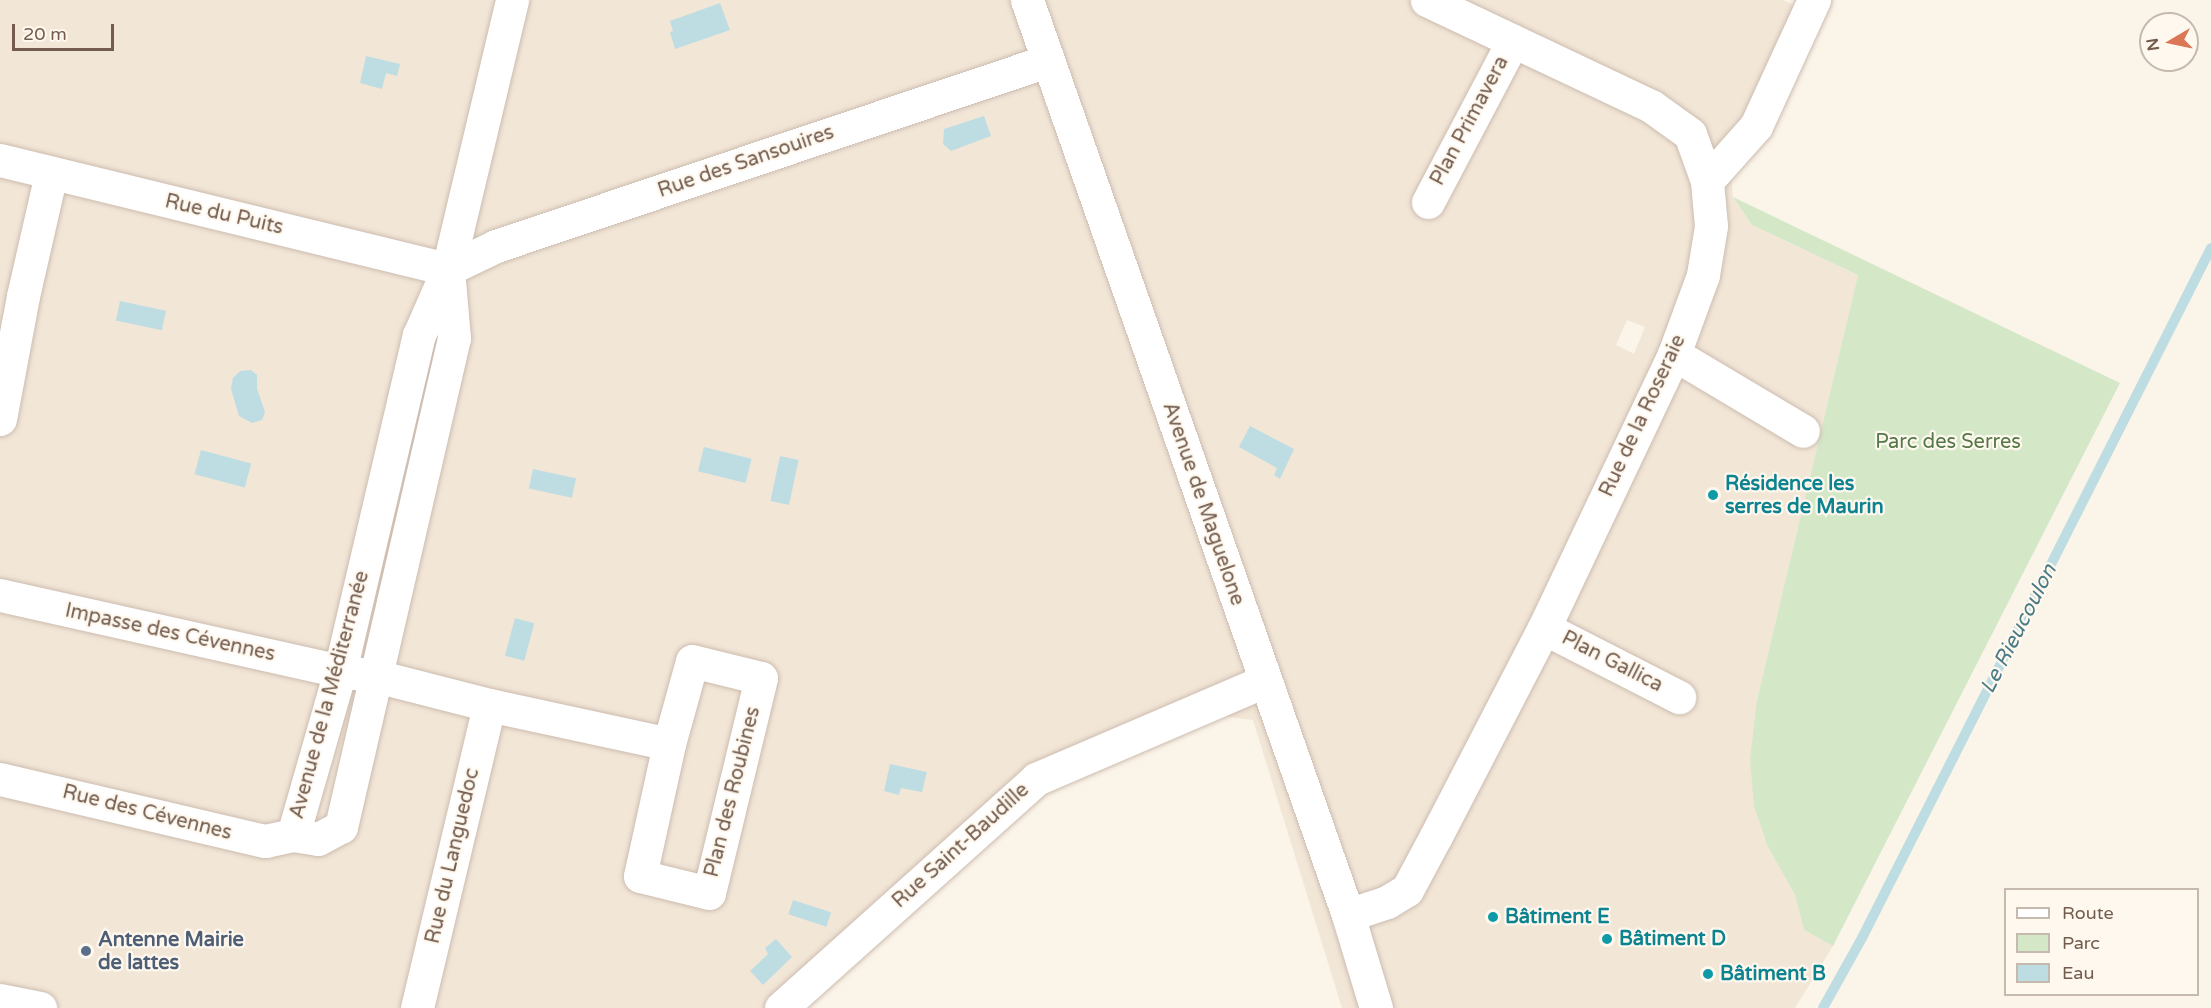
<!DOCTYPE html>
<meta charset="utf-8">
<style>
body{margin:0}
#map{position:relative;width:2211px;height:1008px;overflow:hidden;background:#fbf4e9;font-family:"Varela Round",sans-serif}
div>[style]{position:absolute}
.residential>*{inset:0;background:#f2e6d7}
.green>*{inset:0;background:#d4e8c8}
.water>*{inset:0;background:#bedde3;transform-origin:0 0}
.stream>*{height:10px;margin:-5px;padding:0 5px;transform-origin:5px;border-radius:5px;background:#bedde3}
.roads{filter:drop-shadow(0 0 2px #ccbcaf) drop-shadow(0 0 2px #ccbcaf)}
.minor>*{height:33px;margin:-16.5px;padding:0 16.5px;transform-origin:16.5px;border-radius:16.5px;background:#fff}
.dots>*{width:16px;height:16px;translate:-50% -50%;box-sizing:border-box;border:3px solid #fef8ef;border-radius:50%}
span{translate:-50% -50%;white-space:nowrap;text-align:center;line-height:1.15;-webkit-text-stroke:4.5px #fef8ef;paint-order:stroke}
.street-label{font-size:20px;color:#735c4e}
.park-label{font-size:20px;color:#547847}
.culture-label{font-size:20px;color:#0d838f;font-weight:700}
.left{translate:0 -50%;text-align:left}
.service-label{font-size:20px;color:#4e5e75;font-weight:700}
.water-label{font-size:21px;color:#497a85;font-style:italic}
.legend{position:absolute;left:2004px;top:888px;width:195px;height:108px;box-sizing:border-box;background:#fef8ef;border:2px solid #c6baaf;margin:0;padding:8px 10px;list-style:none;font-size:18px;color:#735c4e}
.legend li{display:flex;align-items:center;gap:12px;height:30px}
.legend b{width:30px;border:2px solid #c6baaf}
.north{position:absolute;left:2139px;top:12px;width:60px;height:60px;box-sizing:border-box;background:#fef8ef;border:2px solid #c6baaf;border-radius:50%;rotate:261deg;font-size:16px;font-weight:700;line-height:24px;text-align:center;color:#735c4e}
.north::after{content:'';display:block;margin:auto;width:21px;height:27px;background:#db7757;clip-path:polygon(50% 0,100% 100%,50% 72%,0 100%)}
.scale{position:absolute;left:12px;top:24px;width:102px;height:27px;box-sizing:border-box;border:3px solid #735c4e;border-top:0;padding-left:8px;font-size:18px;line-height:21px;white-space:nowrap;color:#735c4e;-webkit-text-stroke:4px #fef8ef;paint-order:stroke}
</style>
<div id="map">
<div class="residential">
<i style="clip-path:polygon(evenodd,0 0,1783px 0,1795px 6px,1729px 153px,1733px 197px,1752px 225px,1858px 275px,1757px 700px,1768px 847px,1795px 895px,1804px 930px,1833px 946px,1795px 1008px,1342px 1008px,1253px 720px,1222px 716px,1049px 789px,794px 1008px,0 1008px,0 0,1627px 320px,1645px 327px,1634px 354px,1616px 345px,1627px 320px)"></i>
</div>
<div class="green">
<i style="clip-path:polygon(1733px 197px,2120px 383px,1833px 946px,1804px 930px,1795px 895px,1768px 847px,1754px 806px,1750px 760px,1757px 700px,1858px 275px,1752px 225px)"></i>
</div>
<div class="water">
<i style="clip-path:polygon(720px 3px,730px 30px,675px 49px,670px 32px,673px 31px,670px 21px)"></i>
<i style="clip-path:polygon(366px 56px,400px 64px,397px 76px,386px 73px,382px 89px,360px 83px)"></i>
<i style="clip-path:polygon(984px 116px,991px 136px,951px 151px,943px 144px,944px 129px)"></i>
<i style="left:120px;top:301px;width:47px;height:20px;rotate:12deg"></i>
<i style="clip-path:polygon(251px 370px,257px 375px,257px 389px,265px 412px,262px 420px,252px 423px,239px 416px,231px 389px,233px 378px,240px 371px)"></i>
<i style="clip-path:polygon(1250px 426px,1294px 449px,1280px 479px,1274px 475px,1277px 468px,1239px 447px)"></i>
<i style="left:704px;top:447px;width:49px;height:25px;rotate:14deg"></i>
<i style="left:201px;top:450px;width:52px;height:25px;rotate:15deg"></i>
<i style="left:780px;top:456px;width:19px;height:46px;rotate:12deg"></i>
<i style="left:533px;top:469px;width:44px;height:20px;rotate:12deg"></i>
<i style="left:515px;top:618px;width:20px;height:39px;rotate:15deg"></i>
<i style="clip-path:polygon(890px 764px,927px 772px,922px 792px,901px 788px,899px 795px,884px 791px)"></i>
<i style="left:793px;top:900px;width:40px;height:15px;rotate:18deg"></i>
<i style="clip-path:polygon(776px 939px,792px 957px,763px 985px,750px 971px,768px 954px,765px 948px)"></i>
</div>
<div class="stream">
<i style="left:1823px;top:1008px;width:80px;rotate:-60.9deg"></i>
<i style="left:1862px;top:938px;width:773px;rotate:-63.17deg"></i>
</div>
<div class="roads">
<div class="minor">
<i style="left:1027px;top:0;width:970px;rotate:70.67deg"></i>
<i style="left:1348px;top:915px;width:97px;rotate:73.2deg"></i>
<i style="left:0;top:160px;width:461px;rotate:13.7deg"></i>
<i style="left:1707px;top:181px;width:74px;rotate:-48.3deg"></i>
<i style="left:1756px;top:126px;width:139px;rotate:-65.3deg"></i>
<i style="left:1428px;top:202px;width:182px;rotate:-62.2deg"></i>
<i style="left:448px;top:269px;width:53px;rotate:-25.6deg"></i>
<i style="left:496px;top:246px;width:581px;rotate:-18.56deg"></i>
<i style="left:1674px;top:354px;width:150px;rotate:30.8deg"></i>
<i style="left:0;top:419px;width:125px;rotate:-79.4deg"></i>
<i style="left:23px;top:296px;width:125px;rotate:-77.1deg"></i>
<i style="left:0;top:595px;width:348px;rotate:12.6deg"></i>
<i style="left:340px;top:671px;width:36px;rotate:8deg"></i>
<i style="left:376px;top:676px;width:117px;rotate:14.4deg"></i>
<i style="left:489px;top:705px;width:184px;rotate:12.2deg"></i>
<i style="left:1544px;top:628px;width:152px;rotate:27.1deg"></i>
<i style="left:692px;top:661px;width:71px;rotate:13.8deg"></i>
<i style="left:761px;top:678px;width:221px;rotate:103.6deg"></i>
<i style="left:709px;top:893px;width:71px;rotate:-166.2deg"></i>
<i style="left:640px;top:876px;width:135px;rotate:-77.6deg"></i>
<i style="left:669px;top:744px;width:86px;rotate:-74.5deg"></i>
<i style="left:0;top:779px;width:272px;rotate:13.2deg"></i>
<i style="left:265px;top:841px;width:29px;rotate:-12deg"></i>
<i style="left:293px;top:835px;width:25px;rotate:9deg"></i>
<i style="left:318px;top:839px;width:26px;rotate:-28deg"></i>
<i style="left:341px;top:827px;width:502px;rotate:-76.99deg"></i>
<i style="left:454px;top:338px;width:69px;rotate:-95deg"></i>
<i style="left:293px;top:835px;width:171px;rotate:-74deg"></i>
<i style="left:340px;top:671px;width:345px;rotate:-76.8deg"></i>
<i style="left:419px;top:335px;width:72px;rotate:-66.3deg"></i>
<i style="left:448px;top:269px;width:277px;rotate:-76.6deg"></i>
<i style="left:1348px;top:915px;width:41px;rotate:-18.4deg"></i>
<i style="left:1387px;top:902px;width:23px;rotate:-31deg"></i>
<i style="left:1407px;top:890px;width:61px;rotate:-61.8deg"></i>
<i style="left:1436px;top:836px;width:234px;rotate:-62.6deg"></i>
<i style="left:1544px;top:628px;width:303px;rotate:-64.6deg"></i>
<i style="left:1674px;top:354px;width:84px;rotate:-69.8deg"></i>
<i style="left:1703px;top:275px;width:50px;rotate:-80.7deg"></i>
<i style="left:1711px;top:226px;width:45px;rotate:-95.1deg"></i>
<i style="left:1707px;top:181px;width:50px;rotate:-109.9deg"></i>
<i style="left:1690px;top:134px;width:48px;rotate:-144.3deg"></i>
<i style="left:1651px;top:106px;width:248px;rotate:-154.7deg"></i>
<i style="left:0;top:1000px;width:41px;rotate:11.3deg"></i>
<i style="left:417px;top:1008px;width:311px;rotate:-76.6deg"></i>
<i style="left:781px;top:1008px;width:343px;rotate:-41.9deg"></i>
<i style="left:1036px;top:779px;width:249px;rotate:-23.2deg"></i>
</div>
</div>
<div class="dots">
<i style="left:1713px;top:495px;background:#0f9aa8"></i>
<i style="left:1493px;top:917px;background:#0f9aa8"></i>
<i style="left:1607px;top:939px;background:#0f9aa8"></i>
<i style="left:86px;top:951px;background:#5c6f8a"></i>
<i style="left:1708px;top:974px;background:#0f9aa8"></i>
</div>
<div class="street-label">
<span style="left:1470px;top:121px;rotate:-62deg">Plan Primavera</span>
<span style="left:746px;top:162px;rotate:-19deg">Rue des Sansouires</span>
<span style="left:224px;top:215px;rotate:13deg">Rue du Puits</span>
<span style="left:1643px;top:416px;rotate:-65deg">Rue de la Roseraie</span>
<span style="left:1203px;top:504px;rotate:71deg">Avenue de Maguelone</span>
<span style="left:170px;top:633px;rotate:12deg">Impasse des Cévennes</span>
<span style="left:1612px;top:662px;rotate:27deg">Plan Gallica</span>
<span style="left:330px;top:695px;rotate:-75deg">Avenue de la Méditerranée</span>
<span style="left:733px;top:792px;rotate:-76deg">Plan des Roubines</span>
<span style="left:147px;top:813px;rotate:14deg">Rue des Cévennes</span>
<span style="left:961px;top:846px;rotate:-42deg">Rue Saint-Baudille</span>
<span style="left:453px;top:856px;rotate:-77deg">Rue du Languedoc</span>
</div>
<div class="park-label">
<span style="left:1948px;top:442px">Parc des Serres</span>
</div>
<div class="culture-label">
<span class="left" style="left:1725px;top:496px">Résidence les<br>serres de Maurin</span>
<span class="left" style="left:1505px;top:917px">Bâtiment E</span>
<span class="left" style="left:1619px;top:939px">Bâtiment D</span>
<span class="left" style="left:1720px;top:974px">Bâtiment B</span>
</div>
<div class="service-label">
<span class="left" style="left:98px;top:952px">Antenne Mairie<br>de lattes</span>
</div>
<div class="water-label">
<span style="left:2019px;top:629px;rotate:-63deg">Le Rieucoulon</span>
</div>
<ul class="legend">
<li><b style="height:8px;background:#fff"></b>Route</li>
<li><b style="height:16px;background:#d4e8c8"></b>Parc</li>
<li><b style="height:16px;background:#bedde3"></b>Eau</li>
</ul>
<div class="north">N</div>
<div class="scale">20 m</div>
</div>
